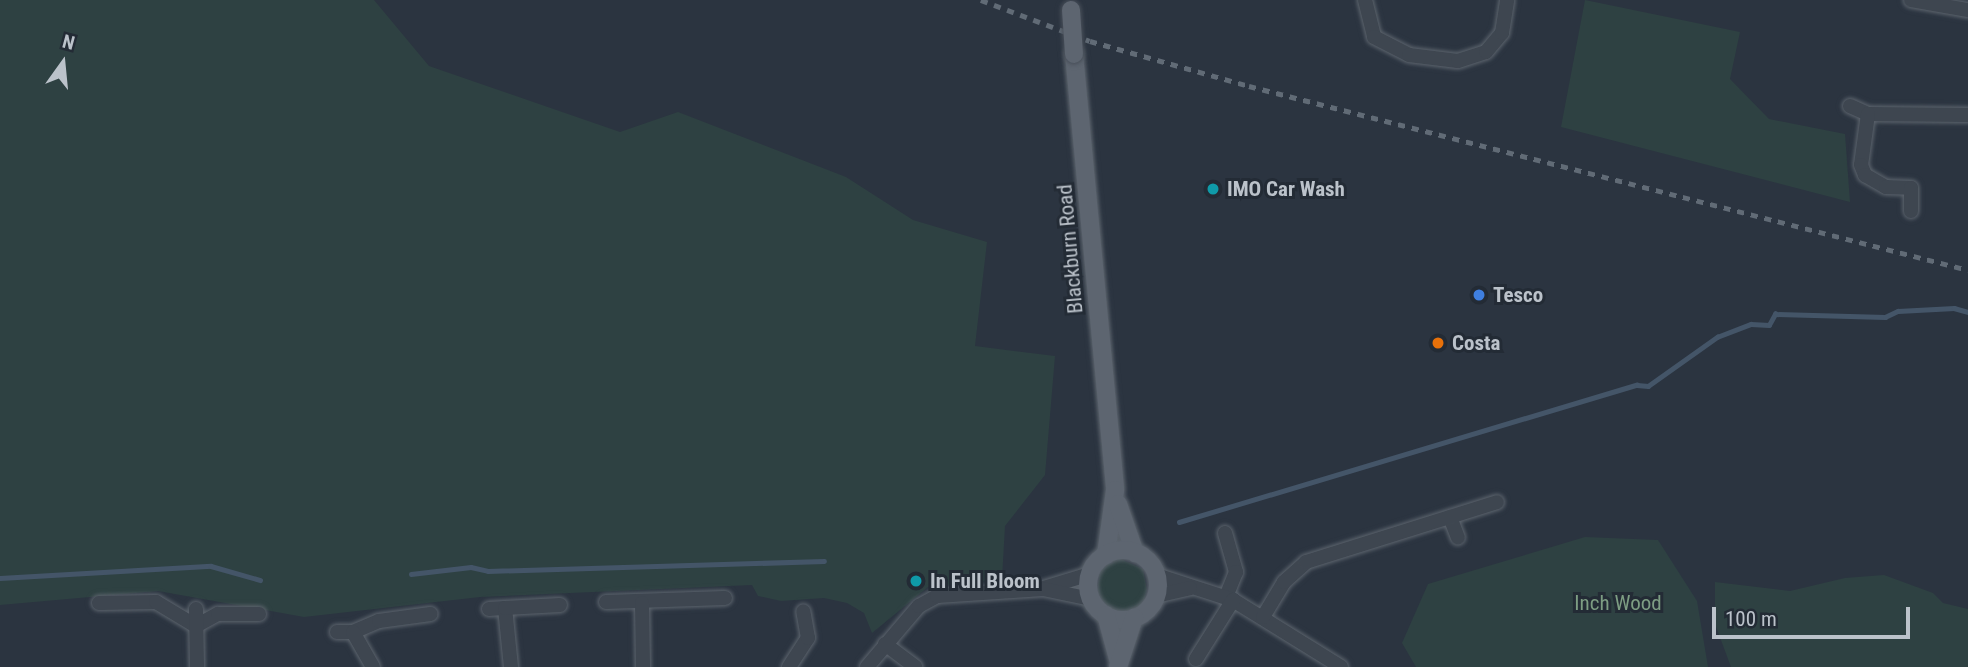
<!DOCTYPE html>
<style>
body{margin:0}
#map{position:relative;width:1968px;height:667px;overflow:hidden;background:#2b3440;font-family:"Roboto Condensed",sans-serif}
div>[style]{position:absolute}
.green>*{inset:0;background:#2e4142}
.stream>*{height:4.5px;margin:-2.25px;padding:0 2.25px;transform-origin:2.25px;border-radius:2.25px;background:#445568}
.roads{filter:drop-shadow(0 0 2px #5c646d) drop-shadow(0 0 2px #5c646d)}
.minor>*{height:14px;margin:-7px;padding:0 7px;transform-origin:7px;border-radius:7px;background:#3e4650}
.major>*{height:18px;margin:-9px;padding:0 9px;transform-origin:9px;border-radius:9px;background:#5d6570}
.major>.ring{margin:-9px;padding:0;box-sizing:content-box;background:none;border:18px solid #5d6570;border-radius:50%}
.rail>*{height:4.5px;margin-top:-2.25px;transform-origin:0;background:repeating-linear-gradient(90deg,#616b76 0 7px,transparent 0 14px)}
.bridges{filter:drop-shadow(0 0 2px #484f59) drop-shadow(0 0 2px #484f59)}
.major-bridge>*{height:18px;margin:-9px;padding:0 9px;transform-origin:9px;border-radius:9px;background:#5d6570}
.dots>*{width:19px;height:19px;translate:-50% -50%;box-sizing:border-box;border:4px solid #232b35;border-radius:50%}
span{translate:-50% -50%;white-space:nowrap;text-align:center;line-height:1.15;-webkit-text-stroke:6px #232b35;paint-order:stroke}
.poi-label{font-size:21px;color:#bbc2ca;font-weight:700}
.left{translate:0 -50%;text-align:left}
.street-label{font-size:21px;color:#bbc2ca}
.park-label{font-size:21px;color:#7d9d83}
.north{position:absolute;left:28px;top:28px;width:70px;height:70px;-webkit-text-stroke:5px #232b35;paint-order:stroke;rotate:15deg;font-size:19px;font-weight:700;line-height:28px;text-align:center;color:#bbc2ca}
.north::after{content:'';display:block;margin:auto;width:24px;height:32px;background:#bbc2ca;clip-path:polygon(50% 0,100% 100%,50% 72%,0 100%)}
.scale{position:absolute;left:1712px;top:607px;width:198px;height:32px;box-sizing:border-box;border:4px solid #bbc2ca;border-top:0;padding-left:9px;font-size:21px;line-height:24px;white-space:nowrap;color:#bbc2ca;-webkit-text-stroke:5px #232b35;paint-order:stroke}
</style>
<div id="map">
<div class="green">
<i style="clip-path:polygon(0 0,374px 0,429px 66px,620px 132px,678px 112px,846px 177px,913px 220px,987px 242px,975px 346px,1055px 356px,1045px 475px,1005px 526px,1002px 579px,928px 587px,872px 633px,864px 613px,847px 603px,824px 598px,781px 601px,758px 596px,752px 585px,480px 597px,304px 617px,158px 591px,0 605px)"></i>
<i style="clip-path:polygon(1585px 0,1740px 32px,1730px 79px,1769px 119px,1845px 134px,1850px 202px,1561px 127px)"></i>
<i style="clip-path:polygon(1585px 537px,1658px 540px,1697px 601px,1708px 667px,1416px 667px,1402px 643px,1428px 584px)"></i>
<i style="clip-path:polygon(1116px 557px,1143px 569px,1147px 590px,1142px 607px,1132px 611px,1116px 613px,1101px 603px,1097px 593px,1100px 571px,1107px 559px)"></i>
<i style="clip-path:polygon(1884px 575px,1933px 593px,1943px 603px,1968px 609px,1968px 667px,1731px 667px,1715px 624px,1715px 582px,1790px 591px,1845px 578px)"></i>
</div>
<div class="stream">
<i style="left:1179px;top:522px;width:478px;rotate:-16.7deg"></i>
<i style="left:1637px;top:385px;width:11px;rotate:5deg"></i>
<i style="left:1648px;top:386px;width:85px;rotate:-35.4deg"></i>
<i style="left:1717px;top:337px;width:36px;rotate:-21deg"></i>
<i style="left:1751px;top:324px;width:18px;rotate:3deg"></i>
<i style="left:1769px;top:325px;width:13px;rotate:-61deg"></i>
<i style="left:1775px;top:314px;width:110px;rotate:1.6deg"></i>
<i style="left:1885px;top:317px;width:14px;rotate:-25deg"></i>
<i style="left:1898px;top:311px;width:56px;rotate:-3.1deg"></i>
<i style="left:1954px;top:308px;width:15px;rotate:16deg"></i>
<i style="left:411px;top:574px;width:60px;rotate:-6.7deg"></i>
<i style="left:471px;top:567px;width:17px;rotate:13deg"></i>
<i style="left:488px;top:571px;width:336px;rotate:-1.7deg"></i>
<i style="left:0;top:578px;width:211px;rotate:-3.3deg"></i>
<i style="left:211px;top:566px;width:51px;rotate:15.9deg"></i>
</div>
<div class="roads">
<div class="minor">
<i style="left:1365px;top:0;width:38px;rotate:76deg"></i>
<i style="left:1374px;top:37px;width:39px;rotate:27deg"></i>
<i style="left:1409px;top:55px;width:49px;rotate:7deg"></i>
<i style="left:1458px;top:61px;width:29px;rotate:-18deg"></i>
<i style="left:1486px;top:52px;width:25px;rotate:-50deg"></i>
<i style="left:1502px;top:33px;width:33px;rotate:-81deg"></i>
<i style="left:1911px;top:0;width:58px;rotate:10deg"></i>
<i style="left:1850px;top:106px;width:20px;rotate:24deg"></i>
<i style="left:1868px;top:114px;width:100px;rotate:0.6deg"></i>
<i style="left:1868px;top:114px;width:51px;rotate:97.8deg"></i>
<i style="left:1861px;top:165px;width:11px;rotate:68deg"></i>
<i style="left:1865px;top:175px;width:24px;rotate:30deg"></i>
<i style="left:1886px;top:187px;width:25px;rotate:2deg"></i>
<i style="left:1911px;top:188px;width:23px;rotate:90deg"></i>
<i style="left:1450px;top:517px;width:22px;rotate:69deg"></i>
<i style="left:1225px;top:533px;width:41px;rotate:74.2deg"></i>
<i style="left:1236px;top:572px;width:27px;rotate:112deg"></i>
<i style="left:1156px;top:575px;width:81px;rotate:18deg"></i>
<i style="left:1233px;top:600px;width:127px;rotate:31.8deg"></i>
<i style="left:1044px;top:588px;width:48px;rotate:-16.9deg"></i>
<i style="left:1156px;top:596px;width:35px;rotate:-13deg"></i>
<i style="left:606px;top:602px;width:119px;rotate:-1.9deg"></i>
<i style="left:99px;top:603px;width:57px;rotate:-1deg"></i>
<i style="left:156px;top:602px;width:47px;rotate:31deg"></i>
<i style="left:196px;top:626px;width:25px;rotate:-29deg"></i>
<i style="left:218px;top:614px;width:41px"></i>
<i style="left:642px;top:603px;width:64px;rotate:89.1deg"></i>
<i style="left:196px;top:609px;width:58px;rotate:89deg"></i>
<i style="left:489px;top:609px;width:16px;rotate:-4deg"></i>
<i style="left:1263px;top:617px;width:41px;rotate:-59deg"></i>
<i style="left:1284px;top:582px;width:30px;rotate:-42deg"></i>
<i style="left:1306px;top:562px;width:200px;rotate:-17.4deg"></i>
<i style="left:337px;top:632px;width:16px"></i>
<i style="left:353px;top:632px;width:28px;rotate:-23deg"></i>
<i style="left:379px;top:621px;width:52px;rotate:-7.7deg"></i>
<i style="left:353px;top:632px;width:40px;rotate:60.3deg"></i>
<i style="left:885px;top:644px;width:38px;rotate:37deg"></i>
<i style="left:1196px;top:659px;width:70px;rotate:-57.9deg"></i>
<i style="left:511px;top:667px;width:59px;rotate:-95.8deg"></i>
<i style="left:505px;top:608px;width:55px;rotate:-3.1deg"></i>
<i style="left:789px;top:667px;width:35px;rotate:-57deg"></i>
<i style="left:808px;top:638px;width:27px;rotate:-100deg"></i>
<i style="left:867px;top:667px;width:80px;rotate:-49.6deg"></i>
<i style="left:919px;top:606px;width:21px;rotate:-29deg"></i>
<i style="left:937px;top:596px;width:106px;rotate:-3.8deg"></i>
<i style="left:1043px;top:589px;width:49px;rotate:11.8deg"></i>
</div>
<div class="major">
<i style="left:1074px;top:54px;width:438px;rotate:84.6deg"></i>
<i style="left:1115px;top:490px;width:66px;rotate:97.9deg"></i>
<i style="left:1118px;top:504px;width:52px;rotate:70.9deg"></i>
<i class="ring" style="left:1088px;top:550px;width:52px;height:52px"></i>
<i style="left:1106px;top:615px;width:46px;rotate:74.7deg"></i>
<i style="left:1118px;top:667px;width:52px;rotate:-71.9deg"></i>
</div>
</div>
<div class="rail">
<i style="left:981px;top:0;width:116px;rotate:20.6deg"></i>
<i style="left:1090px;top:41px;width:165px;rotate:15.8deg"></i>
<i style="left:1249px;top:86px;width:742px;rotate:14.35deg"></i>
</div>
<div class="bridges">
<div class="major-bridge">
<i style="left:1071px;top:10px;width:44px;rotate:86.1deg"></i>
</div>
</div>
<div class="dots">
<i style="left:1213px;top:189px;background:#0f9aa8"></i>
<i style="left:1479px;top:295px;background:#3f7fe0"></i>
<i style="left:1438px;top:343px;background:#e8710a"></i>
<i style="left:916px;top:581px;background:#0f9aa8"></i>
</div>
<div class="poi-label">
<span class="left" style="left:1227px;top:189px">IMO Car Wash</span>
<span class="left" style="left:1493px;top:295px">Tesco</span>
<span class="left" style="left:1452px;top:343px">Costa</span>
<span class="left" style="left:930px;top:581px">In Full Bloom</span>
</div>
<div class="street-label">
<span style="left:1070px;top:249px;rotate:-95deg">Blackburn Road</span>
</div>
<div class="park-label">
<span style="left:1618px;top:603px">Inch Wood</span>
</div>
<div class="north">N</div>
<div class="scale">100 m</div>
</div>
